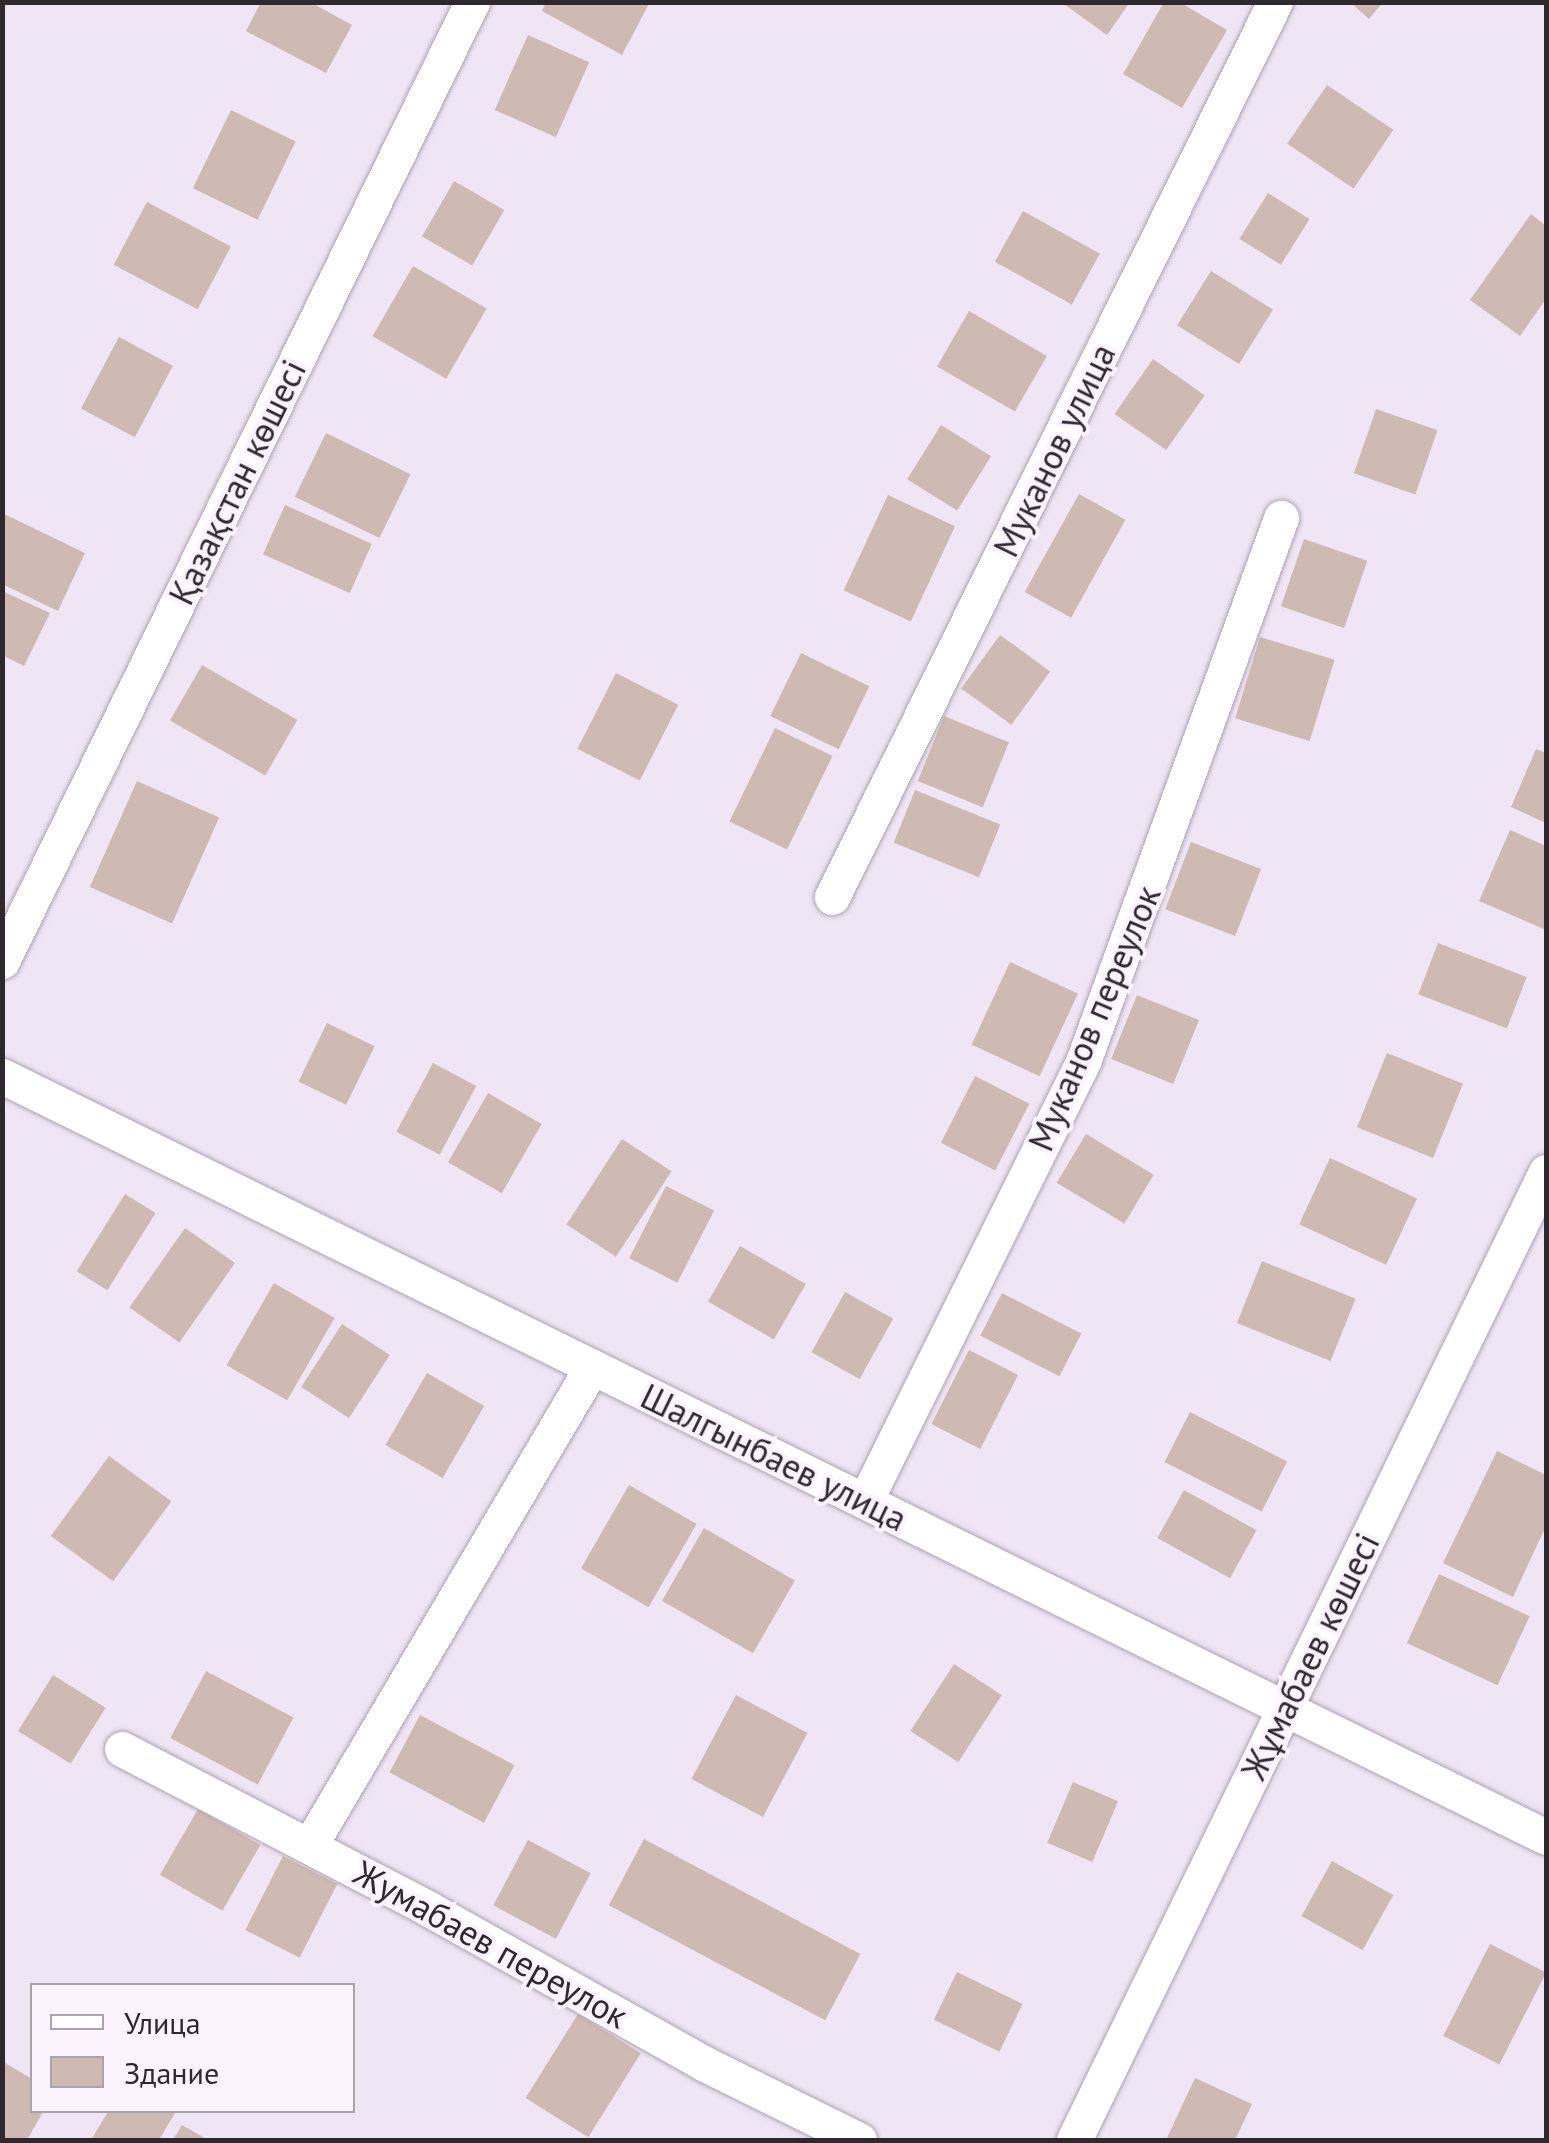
<!DOCTYPE html>
<meta charset="utf-8">
<style>
body{margin:0}
#map{position:relative;width:1549px;height:2143px;overflow:hidden;background:#f0e5f5;font-family:"PT Sans",sans-serif}
div>[style]{position:absolute}
.building>*{inset:0;background:#cebab3;transform-origin:0 0}
.roads{filter:drop-shadow(0 0 2px #ada2b1) drop-shadow(0 0 2px #ada2b1)}
.minor>*{height:35px;margin:-17.5px;padding:0 17.5px;transform-origin:17.5px;border-radius:17.5px;background:#fff}
span{translate:-50% -50%;white-space:nowrap;text-align:center;line-height:1.15;-webkit-text-stroke:8px #fbf4fe;paint-order:stroke}
.street-label{font-size:35px;color:#2d292f}
.frame{position:absolute;inset:0;border:5px solid #2d292f;pointer-events:none}
.legend{position:absolute;left:30px;top:1983px;width:325px;height:130px;box-sizing:border-box;background:#fbf4fe;border:2px solid #a9a3ab;margin:0;padding:12px 18px;list-style:none;font-size:30px;color:#2d292f}
.legend li{display:flex;align-items:center;gap:20px;height:50px}
.legend b{width:50px;border:2px solid #a9a3ab}
</style>
<div id="map">
<div class="building">
<i style="clip-path:polygon(261px 2px,310px 2px,352px 25px,326px 73px,246px 31px)"></i>
<i style="clip-path:polygon(546px 2px,650px 2px,622px 55px,542px 11px)"></i>
<i style="clip-path:polygon(1061px 2px,1130px 2px,1107px 35px)"></i>
<i style="clip-path:polygon(1164px 2px,1179px 2px,1227px 30px,1182px 108px,1123px 74px)"></i>
<i style="clip-path:polygon(1350px 2px,1383px 2px,1369px 19px)"></i>
<i style="left:528px;top:35px;width:67px;height:82px;rotate:24deg"></i>
<i style="left:1327px;top:85px;width:80px;height:71px;rotate:34deg"></i>
<i style="left:231px;top:110px;width:72px;height:87px;rotate:26deg"></i>
<i style="left:454px;top:181px;width:58px;height:64px;rotate:30deg"></i>
<i style="left:1268px;top:193px;width:49px;height:54px;rotate:32deg"></i>
<i style="left:147px;top:202px;width:95px;height:71px;rotate:28deg"></i>
<i style="left:1023px;top:211px;width:88px;height:58px;rotate:29deg"></i>
<i style="clip-path:polygon(1531px 214px,1546px 226px,1546px 299px,1520px 336px,1470px 300px)"></i>
<i style="left:413px;top:266px;width:85px;height:81px;rotate:30deg"></i>
<i style="left:1211px;top:271px;width:73px;height:64px;rotate:32deg"></i>
<i style="left:969px;top:311px;width:90px;height:64px;rotate:30deg"></i>
<i style="left:119px;top:337px;width:61px;height:81px;rotate:28deg"></i>
<i style="left:1153px;top:359px;width:63px;height:67px;rotate:35deg"></i>
<i style="left:1376px;top:409px;width:65px;height:68px;rotate:19deg"></i>
<i style="left:941px;top:425px;width:59px;height:64px;rotate:32deg"></i>
<i style="left:326px;top:433px;width:94px;height:71px;rotate:26deg"></i>
<i style="left:1079px;top:494px;width:53px;height:112px;rotate:29deg"></i>
<i style="left:888px;top:495px;width:74px;height:105px;rotate:25deg"></i>
<i style="left:285px;top:505px;width:95px;height:54px;rotate:24deg"></i>
<i style="clip-path:polygon(2px 513px,85px 553px,58px 611px,2px 584px)"></i>
<i style="left:1304px;top:539px;width:67px;height:71px;rotate:19deg"></i>
<i style="clip-path:polygon(2px 591px,50px 613px,24px 666px,2px 655px)"></i>
<i style="left:1000px;top:635px;width:62px;height:66px;rotate:36deg"></i>
<i style="left:1260px;top:637px;width:78px;height:85px;rotate:17deg"></i>
<i style="left:801px;top:653px;width:76px;height:70px;rotate:26deg"></i>
<i style="left:202px;top:665px;width:110px;height:64px;rotate:30deg"></i>
<i style="left:616px;top:673px;width:70px;height:85px;rotate:27deg"></i>
<i style="left:944px;top:716px;width:70px;height:70px;rotate:22deg"></i>
<i style="left:775px;top:728px;width:64px;height:104px;rotate:26deg"></i>
<i style="clip-path:polygon(1536px 749px,1546px 753px,1546px 823px,1511px 807px)"></i>
<i style="left:137px;top:781px;width:90px;height:116px;rotate:24deg"></i>
<i style="left:915px;top:790px;width:92px;height:57px;rotate:22deg"></i>
<i style="clip-path:polygon(1510px 830px,1546px 846px,1546px 930px,1479px 901px)"></i>
<i style="left:1191px;top:842px;width:75px;height:72px;rotate:21deg"></i>
<i style="left:1438px;top:943px;width:95px;height:55px;rotate:21deg"></i>
<i style="left:1010px;top:962px;width:75px;height:91px;rotate:25deg"></i>
<i style="left:1137px;top:995px;width:67px;height:69px;rotate:22deg"></i>
<i style="left:327px;top:1023px;width:53px;height:65px;rotate:26deg"></i>
<i style="left:1387px;top:1053px;width:82px;height:80px;rotate:22deg"></i>
<i style="left:433px;top:1063px;width:49px;height:78px;rotate:28deg"></i>
<i style="left:975px;top:1076px;width:61px;height:75px;rotate:27deg"></i>
<i style="left:488px;top:1093px;width:62px;height:80px;rotate:30deg"></i>
<i style="left:1086px;top:1134px;width:79px;height:57px;rotate:31deg"></i>
<i style="left:622px;top:1139px;width:59px;height:102px;rotate:33deg"></i>
<i style="left:1330px;top:1158px;width:96px;height:73px;rotate:25deg"></i>
<i style="left:666px;top:1186px;width:54px;height:81px;rotate:27deg"></i>
<i style="left:125px;top:1194px;width:36px;height:91px;rotate:32deg"></i>
<i style="left:185px;top:1228px;width:61px;height:97px;rotate:35deg"></i>
<i style="left:740px;top:1246px;width:76px;height:64px;rotate:30deg"></i>
<i style="left:1262px;top:1261px;width:101px;height:67px;rotate:22deg"></i>
<i style="left:274px;top:1283px;width:70px;height:95px;rotate:30deg"></i>
<i style="left:845px;top:1292px;width:55px;height:69px;rotate:29deg"></i>
<i style="left:1002px;top:1293px;width:89px;height:48px;rotate:27deg"></i>
<i style="left:342px;top:1324px;width:57px;height:75px;rotate:33deg"></i>
<i style="left:969px;top:1350px;width:55px;height:83px;rotate:27deg"></i>
<i style="left:427px;top:1373px;width:66px;height:83px;rotate:30deg"></i>
<i style="left:1190px;top:1412px;width:109px;height:56px;rotate:27deg"></i>
<i style="clip-path:polygon(1497px 1451px,1546px 1475px,1546px 1526px,1513px 1597px,1443px 1563px)"></i>
<i style="left:109px;top:1456px;width:77px;height:99px;rotate:36deg"></i>
<i style="left:629px;top:1485px;width:78px;height:96px;rotate:30deg"></i>
<i style="left:1184px;top:1490px;width:83px;height:55px;rotate:29deg"></i>
<i style="left:704px;top:1528px;width:105px;height:84px;rotate:30deg"></i>
<i style="left:1439px;top:1574px;width:100px;height:76px;rotate:25deg"></i>
<i style="left:954px;top:1664px;width:57px;height:80px;rotate:33deg"></i>
<i style="left:206px;top:1671px;width:99px;height:76px;rotate:28deg"></i>
<i style="left:53px;top:1675px;width:62px;height:66px;rotate:32deg"></i>
<i style="left:736px;top:1695px;width:81px;height:95px;rotate:28deg"></i>
<i style="left:420px;top:1715px;width:107px;height:65px;rotate:28deg"></i>
<i style="left:1073px;top:1782px;width:49px;height:66px;rotate:23deg"></i>
<i style="left:198px;top:1809px;width:72px;height:76px;rotate:30deg"></i>
<i style="left:644px;top:1839px;width:245px;height:75px;rotate:28deg"></i>
<i style="left:528px;top:1840px;width:71px;height:74px;rotate:28deg"></i>
<i style="left:283px;top:1856px;width:61px;height:83px;rotate:27deg"></i>
<i style="left:1332px;top:1861px;width:70px;height:63px;rotate:29deg"></i>
<i style="left:1490px;top:1944px;width:63px;height:103px;rotate:27deg"></i>
<i style="left:957px;top:1972px;width:73px;height:53px;rotate:26deg"></i>
<i style="left:578px;top:2014px;width:74px;height:99px;rotate:32deg"></i>
<i style="clip-path:polygon(2px 2061px,32px 2079px,32px 2110px,44px 2110px,27px 2140px,2px 2140px)"></i>
<i style="clip-path:polygon(1195px 2078px,1252px 2104px,1235px 2140px,1166px 2140px)"></i>
<i style="clip-path:polygon(109px 2110px,171px 2110px,175px 2113px,159px 2140px,91px 2140px)"></i>
<i style="clip-path:polygon(182px 2125px,208px 2140px,173px 2140px)"></i>
</div>
<div class="roads">
<div class="minor">
<i style="left:832px;top:897px;width:999px;rotate:-63.67deg"></i>
<i style="left:2px;top:961px;width:1068px;rotate:-63.89deg"></i>
<i style="left:2px;top:1076px;width:1721px;rotate:26.24deg"></i>
<i style="left:865px;top:1501px;width:493px;rotate:-63.6deg"></i>
<i style="left:1084px;top:1059px;width:576px;rotate:-69.99deg"></i>
<i style="left:122px;top:1749px;width:346px;rotate:27.5deg"></i>
<i style="left:429px;top:1909px;width:317px;rotate:29.3deg"></i>
<i style="left:705px;top:2064px;width:172px;rotate:26.3deg"></i>
<i style="left:310px;top:1845px;width:555px;rotate:-59.46deg"></i>
<i style="left:1074px;top:2140px;width:1077px;rotate:-64.01deg"></i>
</div>
</div>
<div class="street-label">
<span style="left:1054px;top:450px;rotate:-64deg">Муканов улица</span>
<span style="left:237px;top:482px;rotate:-64deg">Қазақстан көшесі</span>
<span style="left:1094px;top:1018px;rotate:-67deg">Муканов переулок</span>
<span style="left:774px;top:1457px;rotate:26deg">Шалгынбаев улица</span>
<span style="left:1310px;top:1656px;rotate:-64deg">Жұмабаев көшесі</span>
<span style="left:491px;top:1944px;rotate:29deg">Жумабаев переулок</span>
</div>
<div class="frame"></div>
<ul class="legend">
<li><b style="height:12px;background:#fff"></b>Улица</li>
<li><b style="height:28px;background:#cebab3"></b>Здание</li>
</ul>
</div>
